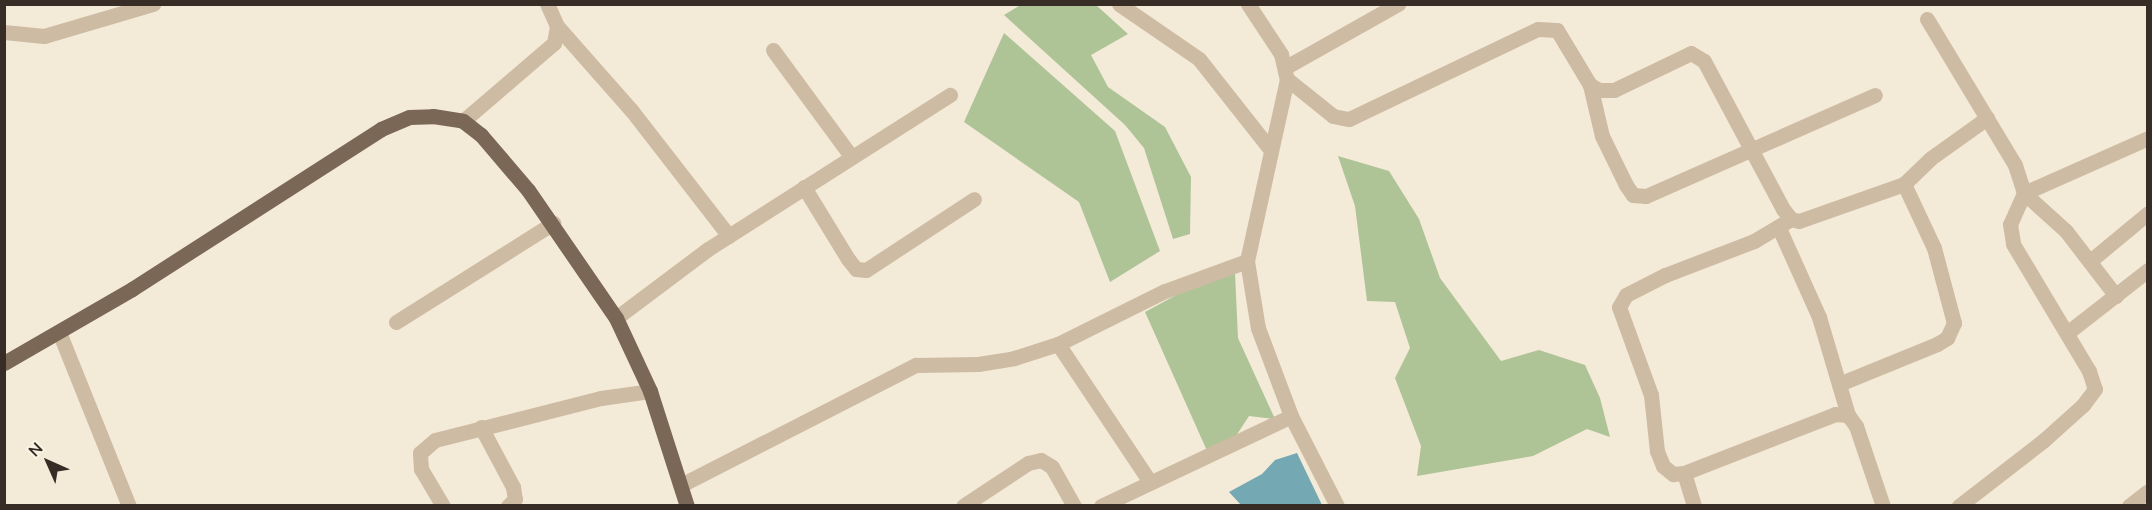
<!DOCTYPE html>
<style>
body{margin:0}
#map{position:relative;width:2152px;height:510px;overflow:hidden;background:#f4ead8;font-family:Mulish,sans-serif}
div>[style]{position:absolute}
.green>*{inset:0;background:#aec496}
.water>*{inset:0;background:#74a8b3}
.street>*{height:15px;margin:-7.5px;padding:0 7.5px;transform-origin:7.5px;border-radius:7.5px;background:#cdbca3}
.primary>*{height:15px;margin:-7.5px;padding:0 7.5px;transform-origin:7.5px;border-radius:7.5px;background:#7a6755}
span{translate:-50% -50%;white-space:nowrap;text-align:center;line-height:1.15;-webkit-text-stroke:4.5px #fbf4e4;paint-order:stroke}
.frame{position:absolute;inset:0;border:6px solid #372d26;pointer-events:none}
.north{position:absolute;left:18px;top:432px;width:60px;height:60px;-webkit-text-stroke:4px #fbf4e4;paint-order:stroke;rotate:315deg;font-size:16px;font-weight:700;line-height:24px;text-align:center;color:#372d26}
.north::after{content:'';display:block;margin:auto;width:21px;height:27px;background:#372d26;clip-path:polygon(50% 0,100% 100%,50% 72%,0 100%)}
</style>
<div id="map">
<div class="green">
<i style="clip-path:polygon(1022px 4px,1096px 5px,1128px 34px,1091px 55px,1108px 87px,1165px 127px,1191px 177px,1190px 234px,1173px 239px,1144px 148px,1125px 125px,1004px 15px)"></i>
<i style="clip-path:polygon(1004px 33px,1115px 131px,1160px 251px,1110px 282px,1079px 202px,964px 122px)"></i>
<i style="clip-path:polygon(1338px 156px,1389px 171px,1419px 219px,1440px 278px,1501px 361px,1539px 350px,1585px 365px,1600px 398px,1610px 437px,1587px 429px,1533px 456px,1417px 476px,1421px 446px,1395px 378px,1410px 348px,1395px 302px,1367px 301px,1355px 206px)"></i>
<i style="clip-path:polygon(1235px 273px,1238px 338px,1275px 419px,1249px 416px,1234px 439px,1208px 453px,1145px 312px,1193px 286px)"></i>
</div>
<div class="water">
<i style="clip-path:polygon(1297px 453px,1322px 505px,1241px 505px,1229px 492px,1262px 474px,1275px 460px)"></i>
</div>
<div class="street">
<i style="left:1119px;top:4px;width:97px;rotate:34.5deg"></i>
<i style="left:1199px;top:59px;width:115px;rotate:51.7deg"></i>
<i style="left:1248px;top:4px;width:60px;rotate:56.6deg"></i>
<i style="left:1281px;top:54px;width:26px;rotate:77deg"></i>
<i style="left:1287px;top:79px;width:186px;rotate:102.4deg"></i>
<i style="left:1247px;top:261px;width:68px;rotate:80.7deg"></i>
<i style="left:1258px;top:328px;width:94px;rotate:69.4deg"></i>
<i style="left:1291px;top:416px;width:101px;rotate:62.9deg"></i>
<i style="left:1927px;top:19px;width:170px;rotate:58.9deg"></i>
<i style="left:2015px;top:165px;width:29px;rotate:72deg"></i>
<i style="left:2024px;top:193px;width:34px;rotate:114deg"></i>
<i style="left:2010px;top:224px;width:20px;rotate:81deg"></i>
<i style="left:2013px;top:244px;width:148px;rotate:59.1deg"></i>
<i style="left:2089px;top:371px;width:19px;rotate:72deg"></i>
<i style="left:2095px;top:389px;width:20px;rotate:127deg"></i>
<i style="left:2083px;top:405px;width:52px;rotate:138.1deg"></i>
<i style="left:2044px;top:440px;width:108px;rotate:142.2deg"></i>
<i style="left:557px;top:26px;width:113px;rotate:48.6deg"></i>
<i style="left:632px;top:111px;width:158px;rotate:52.2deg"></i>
<i style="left:4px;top:32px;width:40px;rotate:5.7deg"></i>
<i style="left:44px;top:36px;width:114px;rotate:-16.4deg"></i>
<i style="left:773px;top:50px;width:132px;rotate:53.7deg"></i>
<i style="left:1286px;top:67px;width:129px;rotate:-29.4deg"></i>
<i style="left:1287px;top:79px;width:59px;rotate:38.8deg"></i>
<i style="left:1333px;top:116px;width:16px;rotate:11deg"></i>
<i style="left:1349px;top:119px;width:209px;rotate:-25.5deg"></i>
<i style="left:1538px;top:29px;width:19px;rotate:3deg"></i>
<i style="left:1557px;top:30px;width:64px;rotate:59deg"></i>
<i style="left:1590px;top:85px;width:10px;rotate:29deg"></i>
<i style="left:1599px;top:90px;width:15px"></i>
<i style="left:1614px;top:90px;width:85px;rotate:-25.7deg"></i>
<i style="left:1691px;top:53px;width:15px;rotate:32deg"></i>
<i style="left:1704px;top:61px;width:168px;rotate:61.9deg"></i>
<i style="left:1783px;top:209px;width:13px;rotate:51deg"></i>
<i style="left:1791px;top:219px;width:8px;rotate:14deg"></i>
<i style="left:1799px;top:221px;width:111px;rotate:-19.4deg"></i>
<i style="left:1904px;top:184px;width:37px;rotate:-44deg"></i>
<i style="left:1931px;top:158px;width:69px;rotate:-35.5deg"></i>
<i style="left:1590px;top:85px;width:52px;rotate:76.8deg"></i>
<i style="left:1602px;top:136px;width:55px;rotate:63.9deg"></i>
<i style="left:1626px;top:185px;width:12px;rotate:55deg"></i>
<i style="left:1633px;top:195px;width:13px;rotate:4deg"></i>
<i style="left:1646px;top:196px;width:250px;rotate:-23.8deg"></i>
<i style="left:463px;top:121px;width:120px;rotate:-40.6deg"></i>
<i style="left:554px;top:43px;width:17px;rotate:-80deg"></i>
<i style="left:557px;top:26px;width:24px;rotate:-114deg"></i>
<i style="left:804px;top:187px;width:84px;rotate:58.6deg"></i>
<i style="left:848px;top:259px;width:13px;rotate:51deg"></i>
<i style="left:856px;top:269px;width:10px;rotate:6deg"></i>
<i style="left:866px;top:270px;width:129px;rotate:-33.3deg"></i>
<i style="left:1791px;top:219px;width:43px;rotate:149.3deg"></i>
<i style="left:1754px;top:241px;width:95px;rotate:159.1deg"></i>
<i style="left:1665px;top:275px;width:44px;rotate:152.9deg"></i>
<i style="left:1626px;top:295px;width:14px;rotate:120deg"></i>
<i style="left:1619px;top:307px;width:94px;rotate:70deg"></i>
<i style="left:1651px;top:395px;width:56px;rotate:83.9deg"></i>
<i style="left:1657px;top:451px;width:16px;rotate:68deg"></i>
<i style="left:1663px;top:466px;width:13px;rotate:39deg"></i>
<i style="left:1673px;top:474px;width:11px;rotate:-5deg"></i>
<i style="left:1684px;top:473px;width:162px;rotate:-21.3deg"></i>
<i style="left:1835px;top:414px;width:13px;rotate:4deg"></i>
<i style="left:1848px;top:415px;width:14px;rotate:54deg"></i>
<i style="left:1856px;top:426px;width:84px;rotate:71.4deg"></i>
<i style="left:1779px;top:228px;width:98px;rotate:65.8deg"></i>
<i style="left:1819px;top:317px;width:102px;rotate:73.5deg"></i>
<i style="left:2090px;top:261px;width:75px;rotate:-39.6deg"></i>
<i style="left:2116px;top:296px;width:82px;rotate:-127.6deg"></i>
<i style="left:2066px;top:231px;width:57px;rotate:-137.9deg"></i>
<i style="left:2024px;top:193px;width:136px;rotate:-23.9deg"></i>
<i style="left:616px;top:318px;width:115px;rotate:-36.9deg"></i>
<i style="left:708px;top:249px;width:287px;rotate:-32.5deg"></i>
<i style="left:396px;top:322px;width:186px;rotate:-32.2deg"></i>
<i style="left:59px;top:332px;width:188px;rotate:68.1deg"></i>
<i style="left:2067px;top:333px;width:103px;rotate:-37.9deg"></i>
<i style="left:1058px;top:344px;width:166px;rotate:56.3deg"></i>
<i style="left:1839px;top:384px;width:106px;rotate:-22.2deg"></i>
<i style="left:1937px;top:344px;width:12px;rotate:-31deg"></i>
<i style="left:1947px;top:338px;width:17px;rotate:-65deg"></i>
<i style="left:1954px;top:323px;width:78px;rotate:-104.9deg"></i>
<i style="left:1934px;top:248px;width:71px;rotate:-115.1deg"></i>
<i style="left:481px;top:427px;width:68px;rotate:61.9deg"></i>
<i style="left:513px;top:487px;width:12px;rotate:81deg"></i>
<i style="left:515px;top:499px;width:10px;rotate:135deg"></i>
<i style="left:1684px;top:473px;width:34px;rotate:73deg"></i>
<i style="left:681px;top:485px;width:264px;rotate:-27.1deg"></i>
<i style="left:916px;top:365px;width:62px;rotate:-0.9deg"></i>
<i style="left:978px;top:364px;width:36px;rotate:-9deg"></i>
<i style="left:1014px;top:358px;width:46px;rotate:-17.7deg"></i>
<i style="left:1058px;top:344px;width:119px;rotate:-26.4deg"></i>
<i style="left:1165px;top:291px;width:87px;rotate:-20.1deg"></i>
<i style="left:443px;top:506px;width:43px;rotate:-120.7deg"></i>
<i style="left:421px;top:469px;width:16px;rotate:-94deg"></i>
<i style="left:420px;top:453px;width:20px;rotate:-41deg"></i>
<i style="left:435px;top:440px;width:171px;rotate:-14.2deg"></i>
<i style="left:601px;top:398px;width:49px;rotate:-8.1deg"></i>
<i style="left:963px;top:506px;width:78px;rotate:-33.5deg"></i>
<i style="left:1028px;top:463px;width:13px;rotate:-13deg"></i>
<i style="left:1041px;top:460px;width:13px;rotate:32deg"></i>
<i style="left:1052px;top:467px;width:45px;rotate:60.6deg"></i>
<i style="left:1101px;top:506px;width:210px;rotate:-25.3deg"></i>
<i style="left:2129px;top:506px;width:24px;rotate:-38deg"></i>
</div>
<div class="primary">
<i style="left:4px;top:363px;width:148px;rotate:-30deg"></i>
<i style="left:132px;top:289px;width:296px;rotate:-32.7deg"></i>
<i style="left:381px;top:129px;width:30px;rotate:-23deg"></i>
<i style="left:409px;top:117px;width:24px;rotate:-2deg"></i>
<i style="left:433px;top:116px;width:30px;rotate:9deg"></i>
<i style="left:463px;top:121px;width:23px;rotate:38deg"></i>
<i style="left:481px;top:135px;width:72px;rotate:49.5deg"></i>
<i style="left:528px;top:190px;width:155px;rotate:55.5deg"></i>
<i style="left:616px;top:318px;width:81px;rotate:65deg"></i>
<i style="left:650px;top:391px;width:121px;rotate:72.2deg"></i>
</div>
<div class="frame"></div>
<div class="north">N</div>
</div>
